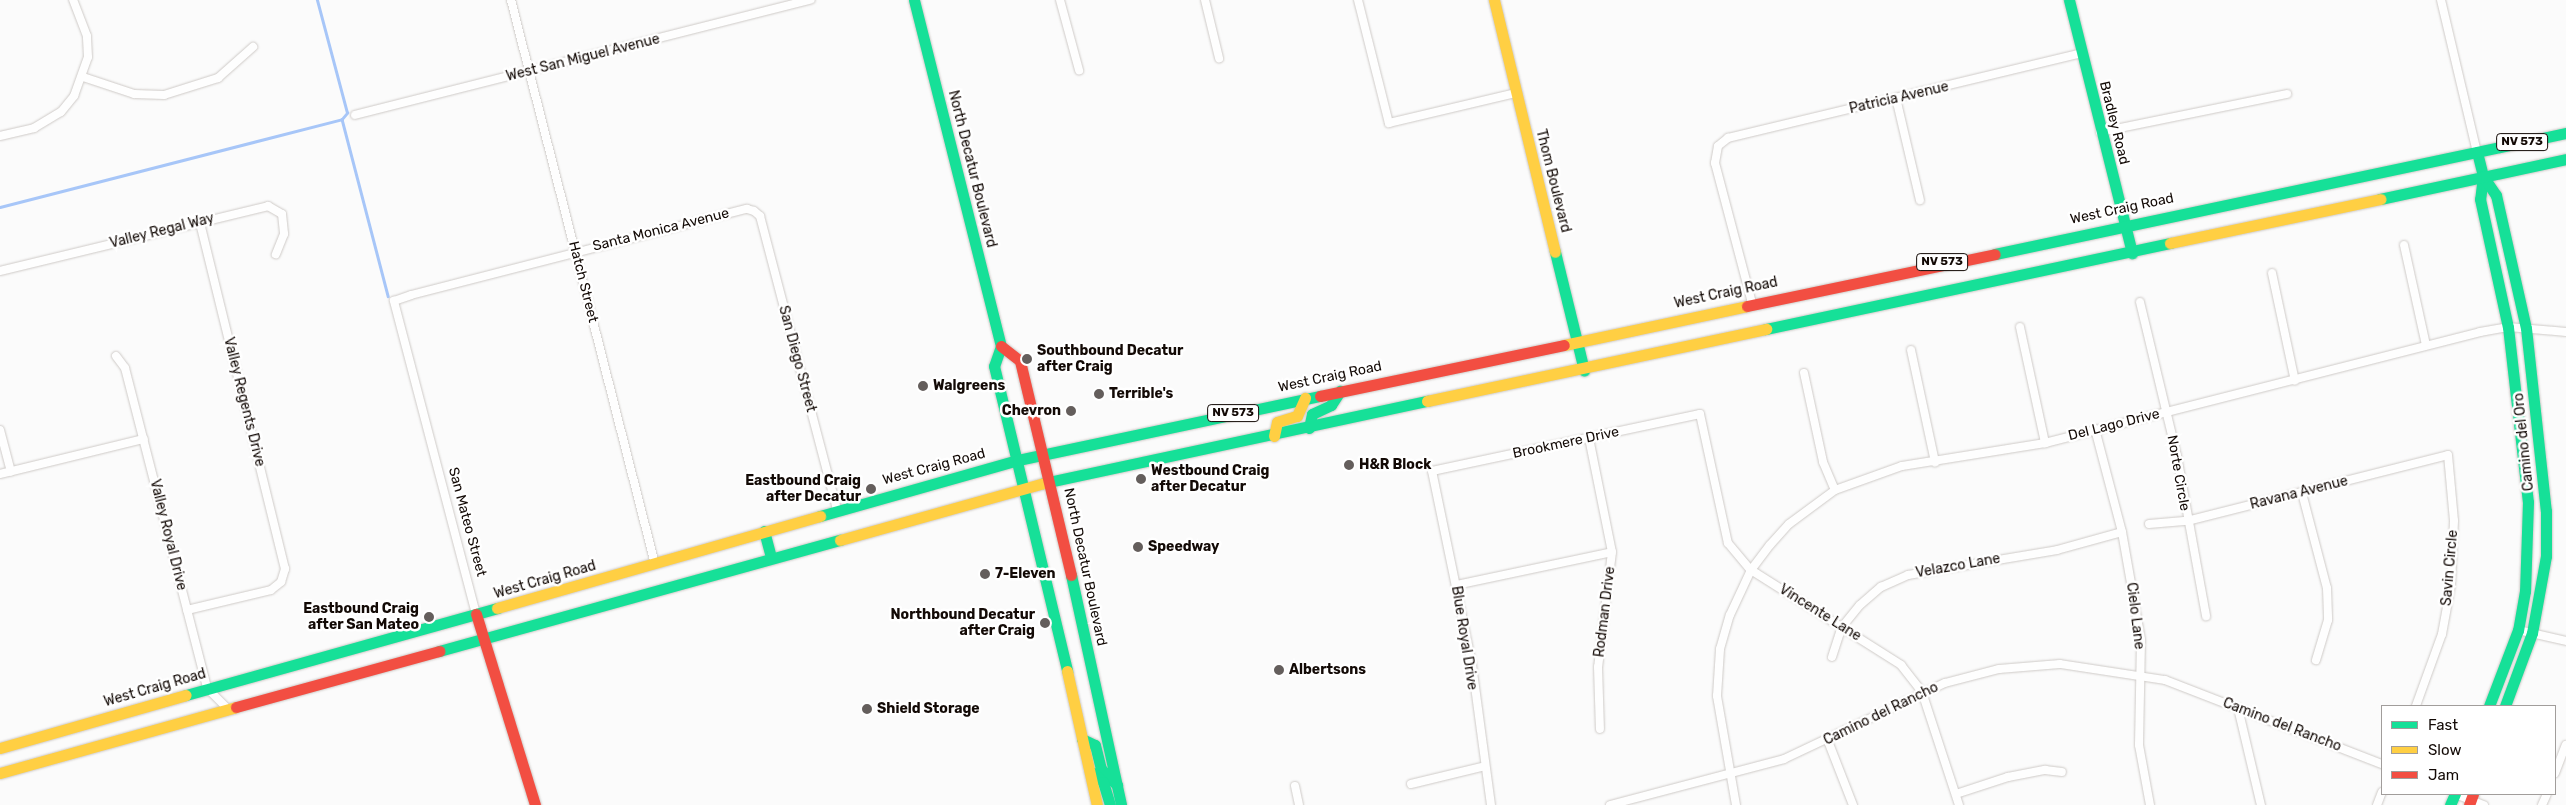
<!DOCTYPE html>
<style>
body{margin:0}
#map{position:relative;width:2566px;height:805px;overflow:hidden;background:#fbfbfb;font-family:Rubik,sans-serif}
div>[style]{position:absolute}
.stream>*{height:2.5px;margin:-1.25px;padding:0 1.25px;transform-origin:1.25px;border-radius:1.25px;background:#a7c6f8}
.roads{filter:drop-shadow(0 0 1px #cecac7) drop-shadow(0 0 1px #cecac7)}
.street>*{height:8px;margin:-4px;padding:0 4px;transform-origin:4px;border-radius:4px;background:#fefefe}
.fast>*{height:11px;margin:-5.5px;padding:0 5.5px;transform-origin:5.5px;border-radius:5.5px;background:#16e098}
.slow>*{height:11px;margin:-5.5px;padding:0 5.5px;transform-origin:5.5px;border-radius:5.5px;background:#ffcf43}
.jam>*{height:11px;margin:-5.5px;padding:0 5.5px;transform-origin:5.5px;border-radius:5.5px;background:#f24e42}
.dots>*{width:14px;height:14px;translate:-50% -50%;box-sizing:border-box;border:2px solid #fff;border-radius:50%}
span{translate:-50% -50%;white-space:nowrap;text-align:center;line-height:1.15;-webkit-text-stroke:5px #fff;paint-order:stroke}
.shield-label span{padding:1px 4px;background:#fff;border:1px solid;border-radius:4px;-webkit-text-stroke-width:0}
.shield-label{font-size:12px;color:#130a06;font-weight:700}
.street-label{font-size:14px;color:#130a06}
.poi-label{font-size:14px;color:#130a06;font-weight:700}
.left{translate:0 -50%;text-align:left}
.right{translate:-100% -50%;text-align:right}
.legend{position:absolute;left:2381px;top:705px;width:175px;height:90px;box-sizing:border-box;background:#fff;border:1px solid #a19d9b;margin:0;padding:6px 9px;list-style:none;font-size:15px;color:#130a06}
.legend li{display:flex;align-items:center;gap:10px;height:25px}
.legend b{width:25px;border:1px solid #a19d9b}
</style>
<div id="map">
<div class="stream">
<i style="left:342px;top:119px;width:183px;rotate:75.4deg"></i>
<i style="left:0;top:207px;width:353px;rotate:-14.4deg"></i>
<i style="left:342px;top:119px;width:8px;rotate:-50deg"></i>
<i style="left:347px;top:113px;width:117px;rotate:-104.9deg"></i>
</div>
<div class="roads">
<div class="street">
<i style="left:511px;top:0;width:582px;rotate:75.68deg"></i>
<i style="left:1060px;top:0;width:73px;rotate:74.8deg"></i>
<i style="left:1205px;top:0;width:60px;rotate:76.4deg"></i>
<i style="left:1358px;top:0;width:127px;rotate:75.9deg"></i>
<i style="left:1389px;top:123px;width:130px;rotate:-13.3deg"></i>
<i style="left:2441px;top:0;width:156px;rotate:76.7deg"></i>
<i style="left:83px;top:77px;width:54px;rotate:18.4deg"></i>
<i style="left:134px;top:94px;width:30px;rotate:2deg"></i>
<i style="left:164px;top:95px;width:57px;rotate:-17.5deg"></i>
<i style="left:218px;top:78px;width:47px;rotate:-41.5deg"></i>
<i style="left:1896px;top:98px;width:105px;rotate:76.8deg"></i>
<i style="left:355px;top:115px;width:470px;rotate:-14.2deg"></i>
<i style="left:2100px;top:132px;width:191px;rotate:-11.5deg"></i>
<i style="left:0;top:136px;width:35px;rotate:-13deg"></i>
<i style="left:34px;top:128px;width:31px;rotate:-31deg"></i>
<i style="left:61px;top:112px;width:21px;rotate:-51deg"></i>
<i style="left:74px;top:96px;width:41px;rotate:-70.3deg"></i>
<i style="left:88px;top:57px;width:21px;rotate:-93deg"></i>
<i style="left:87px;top:36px;width:39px;rotate:-111deg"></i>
<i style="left:2404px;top:245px;width:102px;rotate:77.6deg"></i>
<i style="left:0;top:271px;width:276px;rotate:-13.6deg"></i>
<i style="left:268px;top:206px;width:16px;rotate:30deg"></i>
<i style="left:282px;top:214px;width:20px;rotate:84deg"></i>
<i style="left:284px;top:234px;width:22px;rotate:112deg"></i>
<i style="left:2272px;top:273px;width:110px;rotate:78deg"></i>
<i style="left:2140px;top:302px;width:158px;rotate:76.5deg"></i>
<i style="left:2177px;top:456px;width:163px;rotate:79.7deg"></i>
<i style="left:1752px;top:303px;width:145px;rotate:-104.8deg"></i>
<i style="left:1715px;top:163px;width:17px;rotate:-80deg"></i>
<i style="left:1718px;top:146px;width:13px;rotate:-39deg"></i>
<i style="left:1728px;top:138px;width:364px;rotate:-13.5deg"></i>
<i style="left:2020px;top:327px;width:119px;rotate:77.8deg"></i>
<i style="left:1911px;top:350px;width:115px;rotate:77.9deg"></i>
<i style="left:116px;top:356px;width:15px;rotate:53deg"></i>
<i style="left:125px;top:368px;width:330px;rotate:75.6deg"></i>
<i style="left:207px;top:688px;width:30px;rotate:45deg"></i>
<i style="left:1804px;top:373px;width:91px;rotate:77.9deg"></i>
<i style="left:1823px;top:462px;width:30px;rotate:67deg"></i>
<i style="left:2095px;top:429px;width:106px;rotate:75.3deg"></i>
<i style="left:2122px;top:532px;width:110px;rotate:80deg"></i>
<i style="left:2141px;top:640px;width:105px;rotate:91.1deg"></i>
<i style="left:2139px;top:745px;width:61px;rotate:79.6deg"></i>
<i style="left:0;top:430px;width:43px;rotate:75.3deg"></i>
<i style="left:1589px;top:438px;width:116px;rotate:78.6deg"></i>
<i style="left:1612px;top:552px;width:116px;rotate:96.9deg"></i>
<i style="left:1598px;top:667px;width:62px;rotate:88.2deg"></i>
<i style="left:0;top:474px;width:148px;rotate:-13.7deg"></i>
<i style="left:2302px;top:493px;width:98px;rotate:75.3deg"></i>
<i style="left:2327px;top:588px;width:32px;rotate:88deg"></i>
<i style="left:2328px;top:620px;width:42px;rotate:106.7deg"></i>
<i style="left:2149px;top:524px;width:38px;rotate:-5deg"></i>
<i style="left:2187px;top:521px;width:269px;rotate:-14.2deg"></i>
<i style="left:2448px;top:455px;width:66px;rotate:84.8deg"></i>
<i style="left:2454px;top:521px;width:64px;rotate:92.7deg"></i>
<i style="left:2451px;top:585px;width:50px;rotate:100.4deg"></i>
<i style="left:2442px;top:634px;width:77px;rotate:109.9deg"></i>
<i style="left:1456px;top:585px;width:159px;rotate:-11.9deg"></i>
<i style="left:187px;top:610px;width:86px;rotate:-13.4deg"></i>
<i style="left:271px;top:590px;width:13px;rotate:-39deg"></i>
<i style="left:281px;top:582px;width:14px;rotate:-73deg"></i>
<i style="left:285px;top:569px;width:357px;rotate:-103.8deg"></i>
<i style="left:476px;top:614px;width:324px;rotate:-104.7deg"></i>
<i style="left:394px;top:301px;width:18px;rotate:-19deg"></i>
<i style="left:411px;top:295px;width:347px;rotate:-14.4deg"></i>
<i style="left:747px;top:209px;width:7px;rotate:16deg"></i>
<i style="left:754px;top:211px;width:8px;rotate:40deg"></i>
<i style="left:760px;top:216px;width:304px;rotate:75.3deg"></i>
<i style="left:2518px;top:630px;width:49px;rotate:12.9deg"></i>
<i style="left:1832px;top:657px;width:32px;rotate:-72deg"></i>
<i style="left:1842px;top:627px;width:28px;rotate:-51deg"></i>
<i style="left:1860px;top:605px;width:28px;rotate:-41deg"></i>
<i style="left:1881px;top:587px;width:30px;rotate:-24deg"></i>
<i style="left:1908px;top:575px;width:151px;rotate:-9.5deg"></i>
<i style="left:2057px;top:550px;width:67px;rotate:-15.5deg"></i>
<i style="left:2238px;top:708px;width:100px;rotate:76.7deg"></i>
<i style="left:1828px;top:741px;width:69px;rotate:68.7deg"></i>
<i style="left:2555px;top:773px;width:30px;rotate:-69deg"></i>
<i style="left:1411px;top:784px;width:73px;rotate:-13.5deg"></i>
<i style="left:1295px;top:786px;width:19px;rotate:78deg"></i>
<i style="left:1956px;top:794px;width:55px;rotate:-18.1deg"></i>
<i style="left:2008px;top:777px;width:38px;rotate:-11deg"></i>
<i style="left:2045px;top:770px;width:17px;rotate:7deg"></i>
<i style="left:2455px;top:794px;width:31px;rotate:21deg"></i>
<i style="left:1491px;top:805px;width:142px;rotate:-97.7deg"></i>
<i style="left:1472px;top:664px;width:197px;rotate:-101.7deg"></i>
<i style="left:1432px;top:471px;width:274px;rotate:-12deg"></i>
<i style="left:1700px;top:414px;width:132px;rotate:77.8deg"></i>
<i style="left:1728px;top:543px;width:35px;rotate:50deg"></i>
<i style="left:1751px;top:570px;width:178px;rotate:32.3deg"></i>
<i style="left:1901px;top:665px;width:34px;rotate:52deg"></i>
<i style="left:1922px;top:692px;width:119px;rotate:71.9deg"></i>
<i style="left:1610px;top:805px;width:180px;rotate:-14.8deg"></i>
<i style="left:1784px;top:759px;width:178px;rotate:-25.3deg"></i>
<i style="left:1945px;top:683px;width:56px;rotate:-14.5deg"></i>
<i style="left:1999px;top:669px;width:61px;rotate:-4.7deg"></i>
<i style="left:2060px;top:664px;width:106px;rotate:8.7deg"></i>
<i style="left:2165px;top:680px;width:233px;rotate:21.2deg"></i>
<i style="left:1736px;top:805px;width:111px;rotate:-99.9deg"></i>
<i style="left:1717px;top:696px;width:47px;rotate:-86.3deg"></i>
<i style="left:1720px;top:649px;width:35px;rotate:-74deg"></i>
<i style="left:1730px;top:615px;width:50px;rotate:-65deg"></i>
<i style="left:1751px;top:570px;width:31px;rotate:-53deg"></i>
<i style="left:1770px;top:545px;width:28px;rotate:-48deg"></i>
<i style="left:1789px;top:524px;width:57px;rotate:-36.5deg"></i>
<i style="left:1835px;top:490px;width:71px;rotate:-19.7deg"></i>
<i style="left:1902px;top:466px;width:145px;rotate:-9.1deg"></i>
<i style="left:2045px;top:443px;width:449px;rotate:-14.3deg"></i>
<i style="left:2480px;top:332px;width:28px;rotate:-10deg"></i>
<i style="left:2508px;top:327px;width:58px;rotate:4.9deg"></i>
<i style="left:2377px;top:805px;width:14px;rotate:-69deg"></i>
<i style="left:2542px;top:805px;width:12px;rotate:-66deg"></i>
</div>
<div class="fast">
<i style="left:914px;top:0;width:357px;rotate:75.9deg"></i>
<i style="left:1001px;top:346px;width:21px;rotate:109deg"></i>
<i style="left:994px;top:366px;width:314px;rotate:76.5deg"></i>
<i style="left:2069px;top:0;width:261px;rotate:76deg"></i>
<i style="left:2477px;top:152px;width:25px;rotate:76deg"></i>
<i style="left:2483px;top:176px;width:23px;rotate:97deg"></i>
<i style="left:2480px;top:199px;width:131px;rotate:77.7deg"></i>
<i style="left:2508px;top:327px;width:176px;rotate:83.5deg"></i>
<i style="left:2528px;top:502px;width:89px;rotate:91.9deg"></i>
<i style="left:2525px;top:591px;width:40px;rotate:100deg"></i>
<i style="left:2518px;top:630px;width:81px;rotate:110.9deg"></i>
<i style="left:2483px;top:176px;width:23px;rotate:56deg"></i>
<i style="left:2496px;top:195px;width:136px;rotate:77.3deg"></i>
<i style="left:2526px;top:328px;width:184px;rotate:83.8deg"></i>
<i style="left:2546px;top:511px;width:45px;rotate:90deg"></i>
<i style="left:2546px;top:556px;width:78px;rotate:100.3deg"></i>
<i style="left:2532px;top:633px;width:78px;rotate:110.3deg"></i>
<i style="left:2380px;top:199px;width:190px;rotate:-12.1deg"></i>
<i style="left:1555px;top:252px;width:122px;rotate:76.2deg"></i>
<i style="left:1995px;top:254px;width:584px;rotate:-11.96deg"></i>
<i style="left:1766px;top:329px;width:413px;rotate:-12deg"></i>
<i style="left:1309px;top:428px;width:14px;rotate:-78deg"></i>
<i style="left:1312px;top:414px;width:21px;rotate:-25deg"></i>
<i style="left:1331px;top:405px;width:17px;rotate:-57deg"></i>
<i style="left:1044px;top:483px;width:392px;rotate:-12.1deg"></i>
<i style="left:820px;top:516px;width:206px;rotate:-15.8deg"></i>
<i style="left:1018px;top:460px;width:309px;rotate:-12deg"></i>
<i style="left:764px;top:531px;width:27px;rotate:75deg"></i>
<i style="left:1071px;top:575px;width:235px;rotate:77.7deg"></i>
<i style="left:439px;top:651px;width:416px;rotate:-15.5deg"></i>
<i style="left:186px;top:695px;width:323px;rotate:-15.6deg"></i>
<i style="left:1082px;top:739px;width:14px;rotate:25deg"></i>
<i style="left:1095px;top:745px;width:25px;rotate:76deg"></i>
<i style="left:1101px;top:769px;width:23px;rotate:45deg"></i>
<i style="left:1094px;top:773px;width:13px;rotate:45deg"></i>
<i style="left:1103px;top:782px;width:24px;rotate:73deg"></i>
<i style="left:2450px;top:805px;width:12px;rotate:-66deg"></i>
</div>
<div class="slow">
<i style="left:1494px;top:0;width:259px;rotate:76.4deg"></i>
<i style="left:2170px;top:243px;width:215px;rotate:-11.8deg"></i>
<i style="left:1564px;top:345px;width:187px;rotate:-12deg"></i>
<i style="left:1427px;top:401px;width:347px;rotate:-12deg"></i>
<i style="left:1274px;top:436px;width:14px;rotate:-78deg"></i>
<i style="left:1277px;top:422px;width:21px;rotate:-17deg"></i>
<i style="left:1297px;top:416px;width:20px;rotate:-66deg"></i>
<i style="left:840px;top:540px;width:212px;rotate:-15.6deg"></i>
<i style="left:497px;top:608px;width:336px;rotate:-15.9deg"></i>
<i style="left:1067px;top:671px;width:137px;rotate:77.4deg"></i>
<i style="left:0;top:748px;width:193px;rotate:-15.9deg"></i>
<i style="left:0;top:773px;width:245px;rotate:-15.6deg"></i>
</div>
<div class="jam">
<i style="left:1747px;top:306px;width:253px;rotate:-11.8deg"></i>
<i style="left:1001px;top:346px;width:24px;rotate:38deg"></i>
<i style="left:1020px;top:361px;width:220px;rotate:76.6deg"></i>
<i style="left:1320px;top:396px;width:249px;rotate:-11.8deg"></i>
<i style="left:476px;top:614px;width:200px;rotate:72.8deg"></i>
<i style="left:236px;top:707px;width:211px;rotate:-15.4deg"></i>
<i style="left:2469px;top:805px;width:12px;rotate:-70deg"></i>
</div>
</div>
<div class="dots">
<i style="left:1027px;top:359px;background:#645e5c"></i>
<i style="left:923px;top:386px;background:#645e5c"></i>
<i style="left:1099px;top:394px;background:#645e5c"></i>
<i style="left:1071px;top:411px;background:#645e5c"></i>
<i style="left:1349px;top:465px;background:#645e5c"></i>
<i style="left:1141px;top:479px;background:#645e5c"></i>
<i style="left:871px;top:489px;background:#645e5c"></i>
<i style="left:1138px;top:547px;background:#645e5c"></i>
<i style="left:985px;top:574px;background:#645e5c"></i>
<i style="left:429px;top:617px;background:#645e5c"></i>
<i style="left:1045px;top:623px;background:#645e5c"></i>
<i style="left:1279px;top:670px;background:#645e5c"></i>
<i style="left:867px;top:709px;background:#645e5c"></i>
</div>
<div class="shield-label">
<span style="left:2522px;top:142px">NV 573</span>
<span style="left:1942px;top:262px">NV 573</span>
<span style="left:1233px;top:413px">NV 573</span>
</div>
<div class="street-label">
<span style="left:583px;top:58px;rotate:-14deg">West San Miguel Avenue</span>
<span style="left:1899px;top:98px;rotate:-13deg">Patricia Avenue</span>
<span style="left:2114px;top:123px;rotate:76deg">Bradley Road</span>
<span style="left:972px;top:169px;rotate:76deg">North Decatur Boulevard</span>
<span style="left:1553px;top:181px;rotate:76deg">Thom Boulevard</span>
<span style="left:2122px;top:209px;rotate:-12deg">West Craig Road</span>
<span style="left:661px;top:230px;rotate:-14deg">Santa Monica Avenue</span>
<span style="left:162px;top:231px;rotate:-14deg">Valley Regal Way</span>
<span style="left:583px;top:282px;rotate:76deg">Hatch Street</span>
<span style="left:1726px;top:293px;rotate:-12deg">West Craig Road</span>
<span style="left:797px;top:359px;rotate:75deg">San Diego Street</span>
<span style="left:1330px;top:377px;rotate:-12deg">West Craig Road</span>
<span style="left:244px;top:402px;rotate:76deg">Valley Regents Drive</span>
<span style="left:2114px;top:425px;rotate:-14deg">Del Lago Drive</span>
<span style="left:2524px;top:442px;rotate:-96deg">Camino del Oro</span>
<span style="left:1566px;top:443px;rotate:-12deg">Brookmere Drive</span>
<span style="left:934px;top:467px;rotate:-15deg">West Craig Road</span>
<span style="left:2178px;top:473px;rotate:80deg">Norte Circle</span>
<span style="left:2299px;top:493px;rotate:-14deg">Ravana Avenue</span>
<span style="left:467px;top:522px;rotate:75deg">San Mateo Street</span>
<span style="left:168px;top:535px;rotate:76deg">Valley Royal Drive</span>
<span style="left:1958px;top:566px;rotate:-10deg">Velazco Lane</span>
<span style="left:1085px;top:567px;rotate:78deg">North Decatur Boulevard</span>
<span style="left:2450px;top:568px;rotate:-85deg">Savin Circle</span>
<span style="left:545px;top:580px;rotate:-16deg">West Craig Road</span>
<span style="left:1605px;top:612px;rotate:-83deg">Rodman Drive</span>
<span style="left:1820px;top:613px;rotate:32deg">Vincente Lane</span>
<span style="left:2135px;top:616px;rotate:83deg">Cielo Lane</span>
<span style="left:1464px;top:638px;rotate:81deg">Blue Royal Drive</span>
<span style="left:155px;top:688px;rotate:-16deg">West Craig Road</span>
<span style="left:1881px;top:714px;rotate:-26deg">Camino del Rancho</span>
<span style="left:2282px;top:725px;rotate:21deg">Camino del Rancho</span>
</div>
<div class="poi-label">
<span class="left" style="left:1037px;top:359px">Southbound Decatur<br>after Craig</span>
<span class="left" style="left:933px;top:386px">Walgreens</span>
<span class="left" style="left:1109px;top:394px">Terrible's</span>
<span class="right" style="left:1061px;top:411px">Chevron</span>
<span class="left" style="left:1359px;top:465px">H&amp;R Block</span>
<span class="left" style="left:1151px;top:479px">Westbound Craig<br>after Decatur</span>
<span class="right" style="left:861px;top:489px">Eastbound Craig<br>after Decatur</span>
<span class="left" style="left:1148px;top:547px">Speedway</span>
<span class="left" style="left:995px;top:574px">7-Eleven</span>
<span class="right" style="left:419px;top:617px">Eastbound Craig<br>after San Mateo</span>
<span class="right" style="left:1035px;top:623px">Northbound Decatur<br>after Craig</span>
<span class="left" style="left:1289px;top:670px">Albertsons</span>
<span class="left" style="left:877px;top:709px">Shield Storage</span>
</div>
<ul class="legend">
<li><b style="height:6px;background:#16e098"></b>Fast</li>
<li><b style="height:6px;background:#ffcf43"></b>Slow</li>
<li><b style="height:6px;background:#f24e42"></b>Jam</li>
</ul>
</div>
